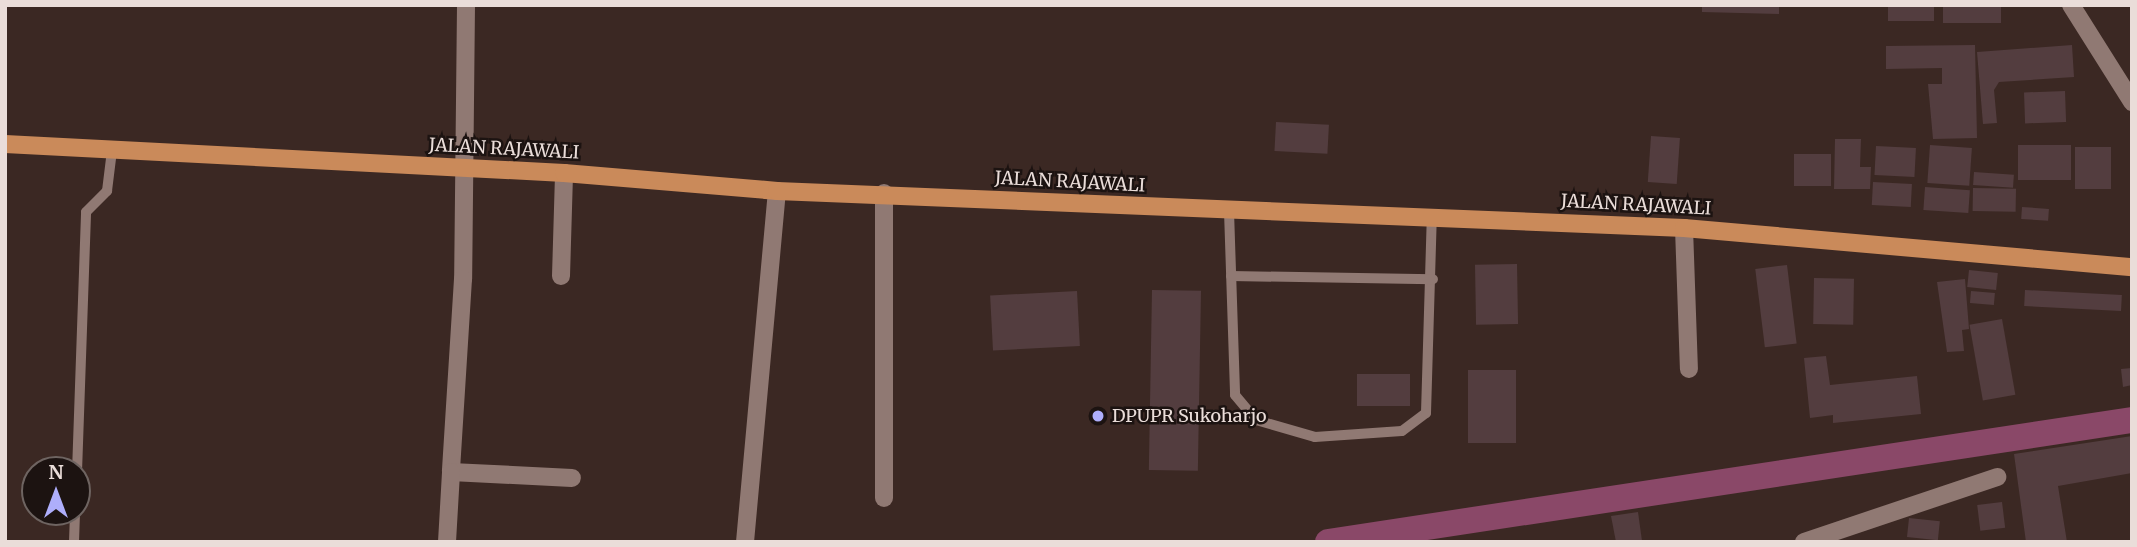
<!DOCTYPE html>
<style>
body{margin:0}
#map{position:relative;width:2137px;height:547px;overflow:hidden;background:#3b2823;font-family:Merriweather,serif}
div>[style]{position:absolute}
.canal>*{height:26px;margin:-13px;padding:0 13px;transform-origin:13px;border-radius:13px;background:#8a4868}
.building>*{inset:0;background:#533d3f;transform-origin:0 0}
.service>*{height:10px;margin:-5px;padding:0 5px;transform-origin:5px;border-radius:5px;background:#907973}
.minor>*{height:18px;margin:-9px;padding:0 9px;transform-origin:9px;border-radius:9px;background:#907973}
.secondary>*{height:18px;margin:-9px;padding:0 9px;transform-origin:9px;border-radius:9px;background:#907973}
.primary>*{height:18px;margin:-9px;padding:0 9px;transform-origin:9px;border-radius:9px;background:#ca8a5a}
.dots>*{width:19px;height:19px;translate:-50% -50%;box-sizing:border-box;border:4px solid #1c1311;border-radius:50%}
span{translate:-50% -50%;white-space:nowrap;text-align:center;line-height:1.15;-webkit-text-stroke:5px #1c1311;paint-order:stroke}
.street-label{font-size:18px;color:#eaddd9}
.poi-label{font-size:18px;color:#eaddd9}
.left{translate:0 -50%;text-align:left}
.frame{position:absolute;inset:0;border:7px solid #eaddd9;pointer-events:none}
.north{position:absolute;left:21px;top:456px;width:70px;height:70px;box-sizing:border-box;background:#1c1311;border:2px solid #6e6461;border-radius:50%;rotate:0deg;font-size:19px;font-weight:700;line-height:28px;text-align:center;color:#eaddd9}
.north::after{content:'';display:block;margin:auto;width:24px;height:32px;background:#aeaefb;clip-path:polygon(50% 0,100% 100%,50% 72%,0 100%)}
</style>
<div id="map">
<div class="canal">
<i style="left:1328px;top:542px;width:813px;rotate:-8.63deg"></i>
</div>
<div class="building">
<i style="clip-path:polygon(1702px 5px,1779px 5px,1779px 14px,1702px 12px)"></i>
<i style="left:1888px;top:5px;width:46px;height:16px"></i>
<i style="left:1943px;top:5px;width:58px;height:18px"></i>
<i style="clip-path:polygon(1975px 45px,1977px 138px,1933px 139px,1928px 84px,1942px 84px,1942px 68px,1886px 69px,1886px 46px)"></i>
<i style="clip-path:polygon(2072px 45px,2074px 77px,1999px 82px,1994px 90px,1997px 123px,1983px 124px,1977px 52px)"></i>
<i style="left:2065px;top:91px;width:31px;height:41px;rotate:88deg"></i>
<i style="left:1276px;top:122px;width:53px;height:29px;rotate:3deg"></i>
<i style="left:1651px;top:136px;width:29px;height:46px;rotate:4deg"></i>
<i style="clip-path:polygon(1835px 139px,1861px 139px,1860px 167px,1871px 167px,1870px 189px,1834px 189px)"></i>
<i style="left:1930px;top:145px;width:42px;height:38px;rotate:4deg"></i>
<i style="left:2018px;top:145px;width:53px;height:35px"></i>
<i style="left:1876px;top:146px;width:40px;height:29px;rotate:3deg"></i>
<i style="left:2075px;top:147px;width:36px;height:42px"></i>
<i style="left:1794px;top:154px;width:37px;height:32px"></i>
<i style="left:1974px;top:172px;width:40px;height:13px;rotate:4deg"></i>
<i style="left:1873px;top:182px;width:39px;height:23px;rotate:3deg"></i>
<i style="left:1925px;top:187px;width:45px;height:23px;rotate:4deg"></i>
<i style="left:1973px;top:188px;width:43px;height:23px;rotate:1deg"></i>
<i style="left:2022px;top:207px;width:27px;height:12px;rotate:4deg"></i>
<i style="left:1517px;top:264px;width:60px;height:42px;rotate:89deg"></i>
<i style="left:1787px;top:265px;width:79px;height:32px;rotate:83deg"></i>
<i style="left:1969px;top:270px;width:29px;height:17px;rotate:6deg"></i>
<i style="left:1814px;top:278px;width:40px;height:46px;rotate:1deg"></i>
<i style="clip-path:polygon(1965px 279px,1969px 329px,1962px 330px,1964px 351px,1947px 352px,1937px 282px)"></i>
<i style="left:1152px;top:290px;width:49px;height:180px;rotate:1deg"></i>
<i style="left:2025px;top:290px;width:97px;height:16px;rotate:3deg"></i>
<i style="left:1077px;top:291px;width:55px;height:87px;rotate:87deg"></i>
<i style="left:1971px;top:291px;width:24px;height:12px;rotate:5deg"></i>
<i style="left:2002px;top:319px;width:77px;height:33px;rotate:80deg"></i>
<i style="clip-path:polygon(1826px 356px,1830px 385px,1917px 376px,1921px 414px,1833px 423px,1833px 415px,1810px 418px,1804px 358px)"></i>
<i style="clip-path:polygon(2132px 368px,2132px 385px,2123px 387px,2121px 369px)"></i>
<i style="left:1468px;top:370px;width:48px;height:73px"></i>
<i style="left:1357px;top:374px;width:53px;height:32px"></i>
<i style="clip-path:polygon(2132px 436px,2132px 473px,2058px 486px,2067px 542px,2026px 542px,2014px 454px)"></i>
<i style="left:2002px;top:502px;width:26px;height:25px;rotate:83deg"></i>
<i style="clip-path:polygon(1638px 512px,1642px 541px,1616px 542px,1611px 516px)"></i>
<i style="left:1909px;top:518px;width:31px;height:19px;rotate:6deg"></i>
</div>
<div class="service">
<i style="left:1229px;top:211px;width:184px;rotate:88.1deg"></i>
<i style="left:1235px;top:395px;width:33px;rotate:50deg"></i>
<i style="left:1256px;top:420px;width:61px;rotate:16.1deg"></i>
<i style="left:1315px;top:437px;width:87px;rotate:-3.9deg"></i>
<i style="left:1402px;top:431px;width:30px;rotate:-37deg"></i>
<i style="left:1426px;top:413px;width:197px;rotate:-88.3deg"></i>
<i style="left:1231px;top:276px;width:202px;rotate:0.9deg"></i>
<i style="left:77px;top:472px;width:260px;rotate:-88deg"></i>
<i style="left:86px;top:212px;width:30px;rotate:-45deg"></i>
<i style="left:107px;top:191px;width:38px;rotate:-83deg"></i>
<i style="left:74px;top:542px;width:30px;rotate:-88deg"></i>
</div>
<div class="minor">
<i style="left:466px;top:5px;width:274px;rotate:90.6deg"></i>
<i style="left:463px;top:279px;width:193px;rotate:93.6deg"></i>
<i style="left:451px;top:472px;width:121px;rotate:2.8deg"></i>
<i style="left:884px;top:193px;width:305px;rotate:90deg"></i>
<i style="left:1684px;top:228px;width:141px;rotate:88deg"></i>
<i style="left:561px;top:276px;width:103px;rotate:-88.3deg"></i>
<i style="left:447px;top:542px;width:70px;rotate:-86.7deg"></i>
<i style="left:745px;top:542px;width:352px;rotate:-84.8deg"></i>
<i style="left:1804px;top:542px;width:204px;rotate:-18.6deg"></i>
</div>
<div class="secondary">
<i style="left:2071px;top:5px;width:115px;rotate:57.8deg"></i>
</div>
<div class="primary">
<i style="left:5px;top:144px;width:560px;rotate:2.97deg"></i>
<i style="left:564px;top:173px;width:214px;rotate:4.8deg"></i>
<i style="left:777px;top:191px;width:908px;rotate:2.34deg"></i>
<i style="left:1684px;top:228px;width:450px;rotate:5deg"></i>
</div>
<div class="dots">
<i style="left:1098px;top:416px;background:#aeaefb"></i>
</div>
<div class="street-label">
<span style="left:504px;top:149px;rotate:3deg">JALAN RAJAWALI</span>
<span style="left:1070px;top:182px;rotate:3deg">JALAN RAJAWALI</span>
<span style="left:1636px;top:205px;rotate:3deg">JALAN RAJAWALI</span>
</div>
<div class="poi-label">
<span class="left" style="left:1112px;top:416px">DPUPR Sukoharjo</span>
</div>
<div class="frame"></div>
<div class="north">N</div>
</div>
